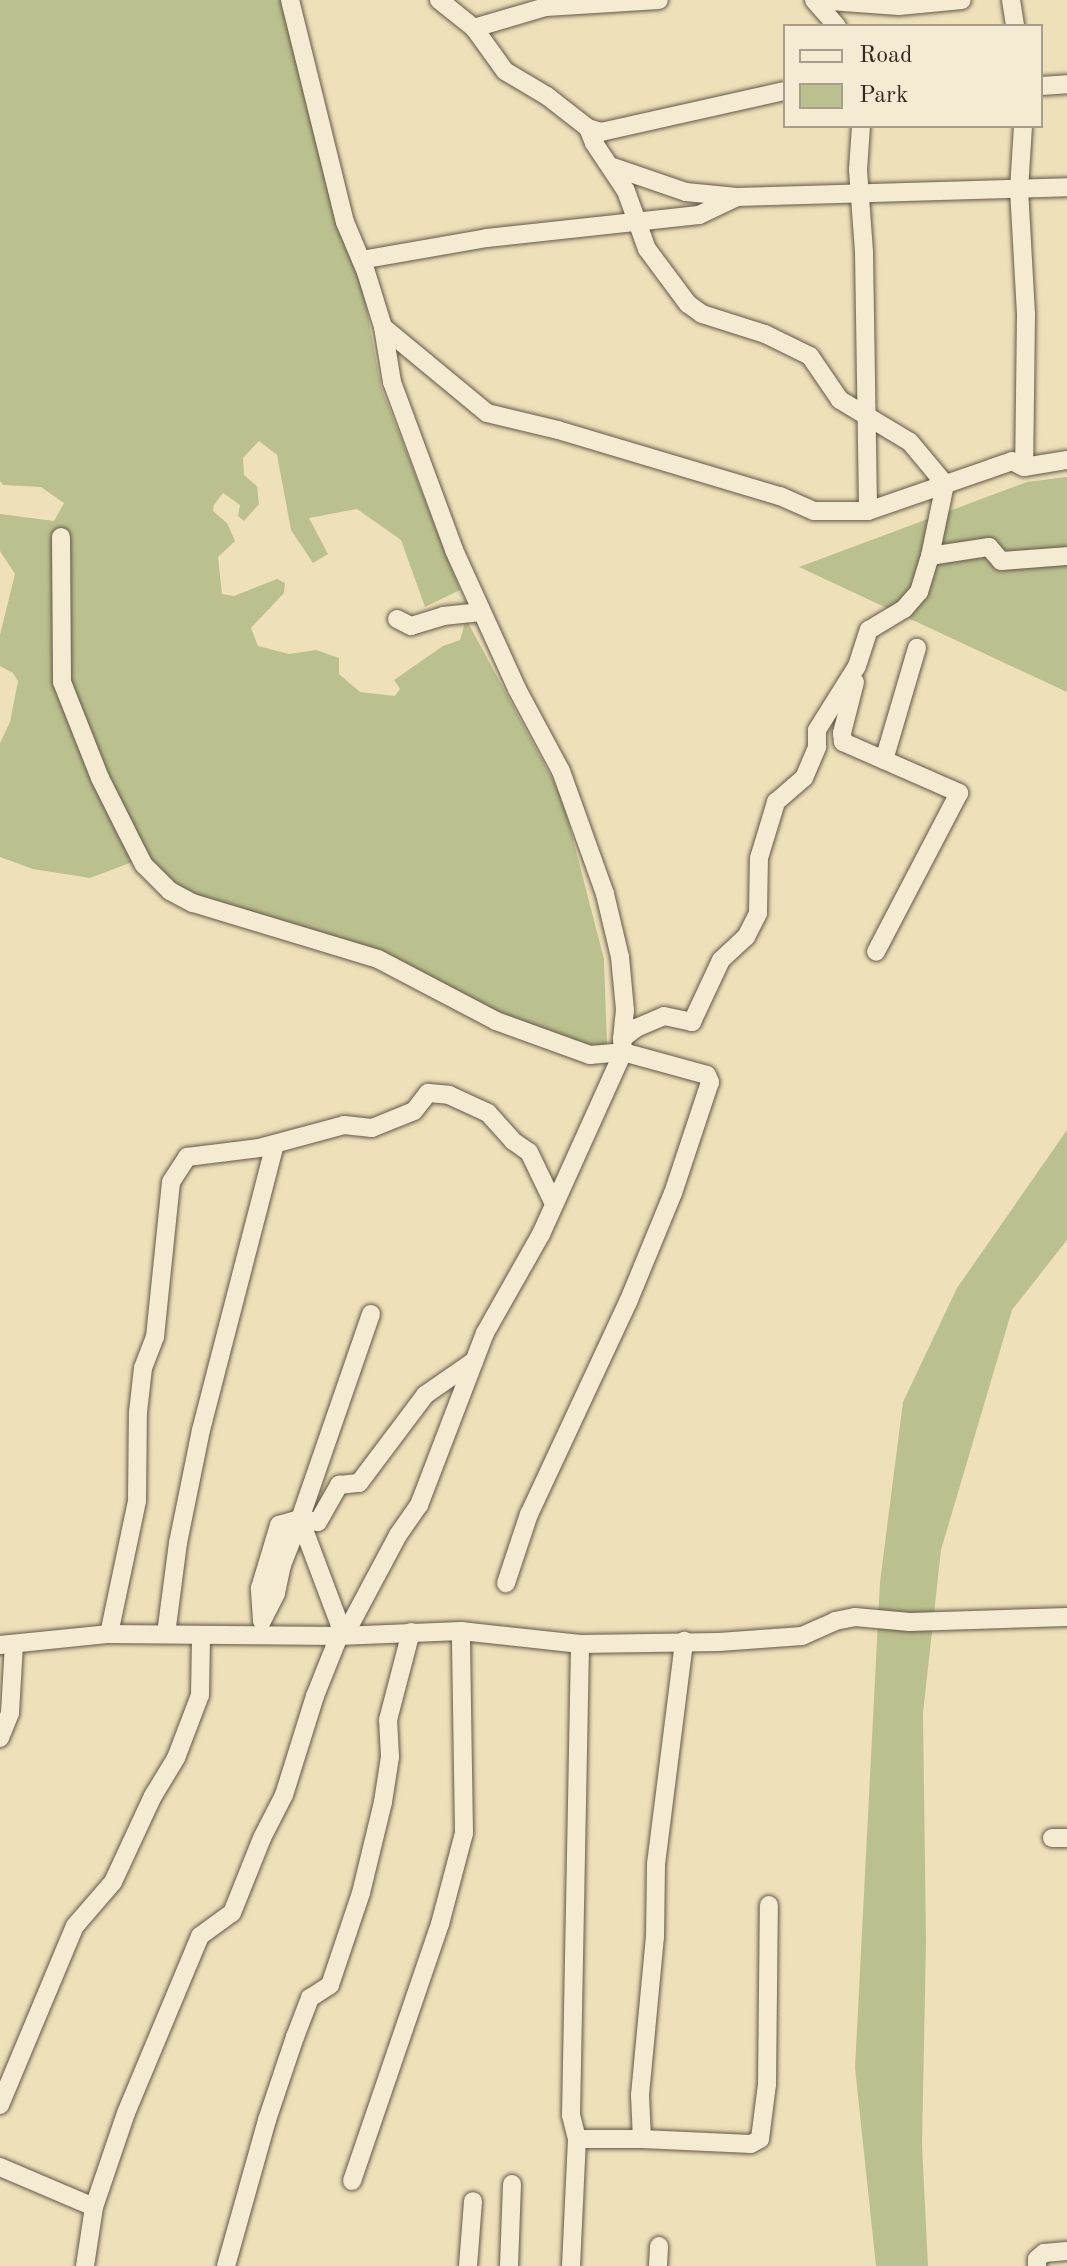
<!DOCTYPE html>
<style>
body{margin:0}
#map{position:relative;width:1067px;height:2266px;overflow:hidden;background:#eee0b9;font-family:"Old Standard TT",serif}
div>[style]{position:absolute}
.green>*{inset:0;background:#bbc18e}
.roads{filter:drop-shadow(0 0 2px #625848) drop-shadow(0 0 2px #625848)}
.minor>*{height:18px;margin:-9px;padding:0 9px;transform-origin:9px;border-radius:9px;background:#f4ebd2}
span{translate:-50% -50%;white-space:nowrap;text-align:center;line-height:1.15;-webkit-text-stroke:8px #f4ebd2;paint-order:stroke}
.legend{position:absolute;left:783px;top:24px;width:260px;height:104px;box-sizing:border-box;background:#f4ebd2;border:2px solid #a79e8c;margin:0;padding:10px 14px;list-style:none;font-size:24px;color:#342a22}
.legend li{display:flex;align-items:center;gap:16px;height:40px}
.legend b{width:40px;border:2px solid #a79e8c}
</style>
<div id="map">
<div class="green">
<i style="clip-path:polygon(0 0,283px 0,360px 273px,381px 387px,460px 590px,425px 607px,401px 540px,357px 509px,309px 518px,328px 554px,313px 563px,291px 530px,277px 455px,259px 441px,243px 458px,244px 475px,257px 486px,259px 504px,244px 521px,238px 516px,240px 505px,223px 493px,214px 505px,213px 511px,227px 523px,235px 541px,218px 557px,222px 594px,234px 596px,277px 579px,285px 583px,284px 593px,251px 628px,258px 646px,289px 654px,316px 650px,339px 658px,339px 674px,360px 692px,395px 696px,400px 689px,394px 680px,443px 646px,460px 640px,466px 619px,562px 797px,604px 959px,607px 1044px,590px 1055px,434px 987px,194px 898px,135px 861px,90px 878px,33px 869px,0 857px,0 743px,10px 722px,18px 681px,13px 673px,0 666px,0 635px,15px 574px,0 551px,0 514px,54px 521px,64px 503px,41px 487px,3px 485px,0 481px)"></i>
<i style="clip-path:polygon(1067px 477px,1067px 692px,799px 567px,1027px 482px)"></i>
<i style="clip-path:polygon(1067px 1130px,1067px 1240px,1012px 1310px,941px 1550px,923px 1713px,926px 1941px,922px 2145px,928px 2266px,876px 2266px,855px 2068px,880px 1582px,903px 1402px,957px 1288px)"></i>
</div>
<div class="roads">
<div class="minor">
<i style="left:290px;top:0;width:229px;rotate:76.1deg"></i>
<i style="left:345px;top:222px;width:54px;rotate:67.2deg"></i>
<i style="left:366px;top:272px;width:58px;rotate:72.8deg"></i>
<i style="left:383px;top:327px;width:56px;rotate:80.7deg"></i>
<i style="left:392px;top:382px;width:179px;rotate:69.7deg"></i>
<i style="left:454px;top:550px;width:153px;rotate:65.6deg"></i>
<i style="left:517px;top:689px;width:93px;rotate:61.8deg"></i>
<i style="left:561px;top:771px;width:131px;rotate:70.3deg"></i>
<i style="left:605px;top:894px;width:65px;rotate:76.6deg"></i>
<i style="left:620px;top:957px;width:53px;rotate:84.6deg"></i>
<i style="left:625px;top:1010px;width:29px;rotate:96deg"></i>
<i style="left:814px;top:0;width:35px;rotate:49deg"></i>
<i style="left:816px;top:0;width:83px;rotate:4.1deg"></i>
<i style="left:899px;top:6px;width:63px;rotate:-5.4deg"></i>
<i style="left:1011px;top:0;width:26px;rotate:81deg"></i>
<i style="left:474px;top:28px;width:75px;rotate:-16.3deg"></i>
<i style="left:546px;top:7px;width:113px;rotate:-3.5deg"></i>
<i style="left:1041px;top:86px;width:26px;rotate:-4deg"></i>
<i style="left:861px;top:126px;width:44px;rotate:93.9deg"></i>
<i style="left:858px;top:170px;width:82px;rotate:85.8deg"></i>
<i style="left:864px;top:252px;width:259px;rotate:89.1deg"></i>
<i style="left:1023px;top:126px;width:63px;rotate:93.6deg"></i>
<i style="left:1019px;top:189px;width:125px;rotate:86.8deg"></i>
<i style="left:1026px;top:314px;width:153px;rotate:90.7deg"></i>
<i style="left:588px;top:128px;width:14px;rotate:17deg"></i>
<i style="left:601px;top:132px;width:189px;rotate:-12.6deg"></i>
<i style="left:613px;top:167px;width:77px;rotate:18.9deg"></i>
<i style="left:686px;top:192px;width:51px;rotate:5.6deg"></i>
<i style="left:361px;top:260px;width:128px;rotate:-9.9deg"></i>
<i style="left:487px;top:238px;width:213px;rotate:-6.2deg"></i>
<i style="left:699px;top:215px;width:42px;rotate:-25.3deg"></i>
<i style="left:737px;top:197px;width:330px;rotate:-1.7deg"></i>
<i style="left:383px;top:327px;width:135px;rotate:39.6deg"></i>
<i style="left:487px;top:413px;width:73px;rotate:13.5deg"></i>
<i style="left:558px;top:430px;width:232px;rotate:16.6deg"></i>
<i style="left:780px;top:496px;width:37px;rotate:24deg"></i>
<i style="left:814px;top:511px;width:54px"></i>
<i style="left:868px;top:511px;width:152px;rotate:-19.1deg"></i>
<i style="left:1012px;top:461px;width:13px;rotate:27deg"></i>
<i style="left:1024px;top:467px;width:44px;rotate:-9.2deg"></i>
<i style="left:61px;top:537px;width:145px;rotate:89.6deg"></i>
<i style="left:62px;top:682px;width:103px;rotate:68.4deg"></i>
<i style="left:100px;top:778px;width:60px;rotate:63.4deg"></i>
<i style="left:127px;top:832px;width:37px;rotate:63deg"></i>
<i style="left:144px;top:865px;width:37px;rotate:45deg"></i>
<i style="left:170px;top:891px;width:26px;rotate:28deg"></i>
<i style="left:193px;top:903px;width:193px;rotate:16.8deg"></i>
<i style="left:378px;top:959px;width:133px;rotate:27.7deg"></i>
<i style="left:496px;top:1021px;width:100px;rotate:19.9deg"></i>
<i style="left:590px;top:1055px;width:33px;rotate:-5deg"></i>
<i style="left:623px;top:1052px;width:13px;rotate:-94deg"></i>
<i style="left:622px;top:1039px;width:18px;rotate:-38deg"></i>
<i style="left:636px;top:1028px;width:30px;rotate:-23deg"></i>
<i style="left:664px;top:1016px;width:29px;rotate:12deg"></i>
<i style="left:692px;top:1022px;width:68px;rotate:-64.9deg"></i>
<i style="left:721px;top:960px;width:34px;rotate:-43deg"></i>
<i style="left:746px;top:937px;width:27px;rotate:-63deg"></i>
<i style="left:758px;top:913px;width:55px;rotate:-89deg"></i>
<i style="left:759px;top:858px;width:59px;rotate:-73.1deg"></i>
<i style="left:776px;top:802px;width:37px;rotate:-41deg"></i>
<i style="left:804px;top:778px;width:34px;rotate:-67deg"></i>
<i style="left:817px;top:747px;width:17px;rotate:-90deg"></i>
<i style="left:817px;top:730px;width:75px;rotate:-58deg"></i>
<i style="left:857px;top:666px;width:38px;rotate:-72deg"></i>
<i style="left:869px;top:630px;width:41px;rotate:-31deg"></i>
<i style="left:904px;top:609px;width:23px;rotate:-49deg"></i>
<i style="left:919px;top:592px;width:38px;rotate:-73deg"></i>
<i style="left:930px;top:556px;width:74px;rotate:-78.2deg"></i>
<i style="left:945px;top:484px;width:55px;rotate:-129.8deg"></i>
<i style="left:910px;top:442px;width:82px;rotate:-149deg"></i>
<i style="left:840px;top:400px;width:53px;rotate:-124.3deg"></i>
<i style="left:810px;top:356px;width:50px;rotate:-153.9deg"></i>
<i style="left:765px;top:334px;width:66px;rotate:-162.4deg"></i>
<i style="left:702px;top:314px;width:17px;rotate:-144deg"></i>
<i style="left:688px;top:304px;width:69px;rotate:-126.7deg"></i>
<i style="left:647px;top:249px;width:62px;rotate:-109.9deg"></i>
<i style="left:626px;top:191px;width:58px;rotate:-123.7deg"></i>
<i style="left:594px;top:143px;width:16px;rotate:-112deg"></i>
<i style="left:588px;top:128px;width:52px;rotate:-142deg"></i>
<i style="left:547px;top:96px;width:49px;rotate:-149.2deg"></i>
<i style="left:505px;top:71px;width:53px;rotate:-125.8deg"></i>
<i style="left:474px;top:28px;width:45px;rotate:-141.3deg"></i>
<i style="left:930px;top:556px;width:60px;rotate:-8.7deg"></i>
<i style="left:989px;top:547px;width:18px;rotate:49deg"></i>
<i style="left:1001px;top:561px;width:66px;rotate:-4.3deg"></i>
<i style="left:397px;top:619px;width:16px;rotate:27deg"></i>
<i style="left:411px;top:626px;width:34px;rotate:-17deg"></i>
<i style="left:443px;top:616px;width:38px;rotate:-6deg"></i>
<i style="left:855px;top:682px;width:53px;rotate:104.3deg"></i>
<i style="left:842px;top:733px;width:9px;rotate:84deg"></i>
<i style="left:843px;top:742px;width:127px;rotate:23.7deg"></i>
<i style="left:959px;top:793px;width:179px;rotate:117.6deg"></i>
<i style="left:884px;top:760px;width:117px;rotate:-73.6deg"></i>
<i style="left:300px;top:1519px;width:111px;rotate:69.4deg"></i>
<i style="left:339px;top:1623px;width:11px;rotate:10deg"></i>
<i style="left:262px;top:1620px;width:32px;rotate:-94deg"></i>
<i style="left:260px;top:1588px;width:66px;rotate:-73.2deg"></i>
<i style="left:279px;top:1525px;width:22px;rotate:-16deg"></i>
<i style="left:300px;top:1519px;width:217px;rotate:-70.9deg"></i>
<i style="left:262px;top:1621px;width:31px;rotate:-63deg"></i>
<i style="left:276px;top:1593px;width:29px;rotate:-78deg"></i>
<i style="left:282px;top:1565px;width:49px;rotate:-68.6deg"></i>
<i style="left:300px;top:1519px;width:18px;rotate:9deg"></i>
<i style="left:318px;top:1522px;width:43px;rotate:-60.4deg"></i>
<i style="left:339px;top:1485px;width:20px;rotate:-6deg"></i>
<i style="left:359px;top:1483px;width:110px;rotate:-53.1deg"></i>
<i style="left:425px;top:1395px;width:60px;rotate:-34.8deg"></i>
<i style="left:109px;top:1634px;width:136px;rotate:-78.1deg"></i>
<i style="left:137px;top:1501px;width:89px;rotate:-89.4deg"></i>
<i style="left:138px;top:1412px;width:44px;rotate:-83.5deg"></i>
<i style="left:143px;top:1368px;width:33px;rotate:-69deg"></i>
<i style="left:155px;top:1337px;width:156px;rotate:-84.1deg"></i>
<i style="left:171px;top:1182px;width:30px;rotate:-57deg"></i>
<i style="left:187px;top:1157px;width:73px;rotate:-7.1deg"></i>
<i style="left:259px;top:1148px;width:88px;rotate:-15.1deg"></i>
<i style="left:344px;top:1125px;width:28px;rotate:6deg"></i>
<i style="left:372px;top:1128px;width:45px;rotate:-22deg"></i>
<i style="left:414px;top:1111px;width:23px;rotate:-52deg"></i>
<i style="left:428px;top:1093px;width:21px;rotate:5deg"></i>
<i style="left:449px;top:1095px;width:43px;rotate:24.8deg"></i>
<i style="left:488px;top:1113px;width:38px;rotate:48deg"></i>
<i style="left:513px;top:1141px;width:19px;rotate:35deg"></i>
<i style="left:529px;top:1152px;width:58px;rotate:64.3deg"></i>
<i style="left:166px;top:1634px;width:92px;rotate:-82.5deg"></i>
<i style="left:178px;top:1543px;width:115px;rotate:-78.5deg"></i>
<i style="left:201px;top:1430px;width:295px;rotate:-75.5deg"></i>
<i style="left:0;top:1645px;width:110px;rotate:-5.8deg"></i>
<i style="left:109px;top:1634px;width:230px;rotate:0.5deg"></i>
<i style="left:339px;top:1636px;width:122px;rotate:-2.3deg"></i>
<i style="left:461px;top:1631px;width:120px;rotate:6.2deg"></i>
<i style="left:580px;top:1644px;width:139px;rotate:-0.8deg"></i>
<i style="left:719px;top:1642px;width:83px;rotate:-4.1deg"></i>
<i style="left:802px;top:1636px;width:36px;rotate:-24deg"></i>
<i style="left:835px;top:1621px;width:20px;rotate:-11deg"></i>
<i style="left:855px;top:1617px;width:55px;rotate:5.2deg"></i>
<i style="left:910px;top:1622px;width:157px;rotate:-1.8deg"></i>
<i style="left:0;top:1738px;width:27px;rotate:-68deg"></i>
<i style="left:10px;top:1713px;width:69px;rotate:-86.7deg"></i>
<i style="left:1052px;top:1838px;width:15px"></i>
<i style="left:0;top:2105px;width:194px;rotate:-67.3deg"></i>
<i style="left:75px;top:1926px;width:58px;rotate:-49.2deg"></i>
<i style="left:113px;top:1882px;width:95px;rotate:-65.1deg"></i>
<i style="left:153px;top:1796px;width:44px;rotate:-58.8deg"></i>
<i style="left:176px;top:1758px;width:67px;rotate:-69.1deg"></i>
<i style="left:200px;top:1695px;width:60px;rotate:-89deg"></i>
<i style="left:577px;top:2139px;width:65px"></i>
<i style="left:642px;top:2139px;width:44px;rotate:-92.6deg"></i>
<i style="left:640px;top:2095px;width:159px;rotate:-84.6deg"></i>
<i style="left:655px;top:1937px;width:73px;rotate:-89.2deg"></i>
<i style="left:656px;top:1864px;width:225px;rotate:-82.8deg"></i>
<i style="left:642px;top:2139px;width:109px;rotate:2.6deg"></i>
<i style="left:751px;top:2144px;width:10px;rotate:-29deg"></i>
<i style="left:760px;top:2139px;width:55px;rotate:-82.7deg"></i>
<i style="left:767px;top:2084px;width:179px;rotate:-89.4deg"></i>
<i style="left:0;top:2167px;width:102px;rotate:23.1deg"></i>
<i style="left:352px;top:2181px;width:272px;rotate:-71.1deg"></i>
<i style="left:440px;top:1924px;width:94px;rotate:-75.2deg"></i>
<i style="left:464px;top:1833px;width:202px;rotate:-90.9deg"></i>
<i style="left:85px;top:2266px;width:60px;rotate:-81.3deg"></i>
<i style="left:94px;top:2207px;width:99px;rotate:-71.2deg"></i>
<i style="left:126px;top:2113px;width:192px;rotate:-67.3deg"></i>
<i style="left:200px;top:1936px;width:39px;rotate:-36deg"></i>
<i style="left:232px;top:1913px;width:81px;rotate:-68.2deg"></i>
<i style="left:262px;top:1838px;width:48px;rotate:-62.9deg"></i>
<i style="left:284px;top:1795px;width:104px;rotate:-72.6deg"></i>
<i style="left:315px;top:1696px;width:65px;rotate:-68.2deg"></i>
<i style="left:339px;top:1636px;width:16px;rotate:-45deg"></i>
<i style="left:350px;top:1625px;width:102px;rotate:-61.9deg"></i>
<i style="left:398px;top:1535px;width:37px;rotate:-55deg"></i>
<i style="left:419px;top:1505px;width:184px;rotate:-69deg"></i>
<i style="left:485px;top:1333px;width:114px;rotate:-60.5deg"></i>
<i style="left:541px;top:1234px;width:200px;rotate:-65.7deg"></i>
<i style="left:623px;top:1052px;width:87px;rotate:15.3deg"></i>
<i style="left:707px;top:1075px;width:8px;rotate:67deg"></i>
<i style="left:710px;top:1082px;width:117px;rotate:108.4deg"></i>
<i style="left:673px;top:1193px;width:118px;rotate:112.4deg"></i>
<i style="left:628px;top:1302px;width:234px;rotate:115deg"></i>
<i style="left:529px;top:1514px;width:73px;rotate:108.4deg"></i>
<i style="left:226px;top:2266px;width:152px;rotate:-74.3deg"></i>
<i style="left:267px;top:2120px;width:88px;rotate:-71.4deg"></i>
<i style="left:295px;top:2037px;width:42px;rotate:-69deg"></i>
<i style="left:310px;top:1998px;width:24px;rotate:-33deg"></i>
<i style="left:330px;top:1985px;width:97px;rotate:-71.4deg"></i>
<i style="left:361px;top:1893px;width:94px;rotate:-76.4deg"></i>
<i style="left:383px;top:1802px;width:46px;rotate:-81.2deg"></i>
<i style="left:390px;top:1757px;width:37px;rotate:-93deg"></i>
<i style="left:388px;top:1720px;width:91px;rotate:-75.4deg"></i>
<i style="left:468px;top:2266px;width:65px;rotate:-85.6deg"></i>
<i style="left:509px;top:2266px;width:82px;rotate:-87.9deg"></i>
<i style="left:571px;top:2266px;width:127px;rotate:-87.3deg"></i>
<i style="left:577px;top:2139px;width:25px;rotate:-104deg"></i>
<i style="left:571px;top:2115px;width:471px;rotate:-88.9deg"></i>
<i style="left:658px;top:2266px;width:20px;rotate:-87deg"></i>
<i style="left:1037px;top:2266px;width:7px;rotate:-90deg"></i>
<i style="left:1037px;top:2259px;width:9px;rotate:-41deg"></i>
<i style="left:1044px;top:2253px;width:23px;rotate:-5deg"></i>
</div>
</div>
<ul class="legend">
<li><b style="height:10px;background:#f4ebd2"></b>Road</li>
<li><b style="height:22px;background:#bbc18e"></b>Park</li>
</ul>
</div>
